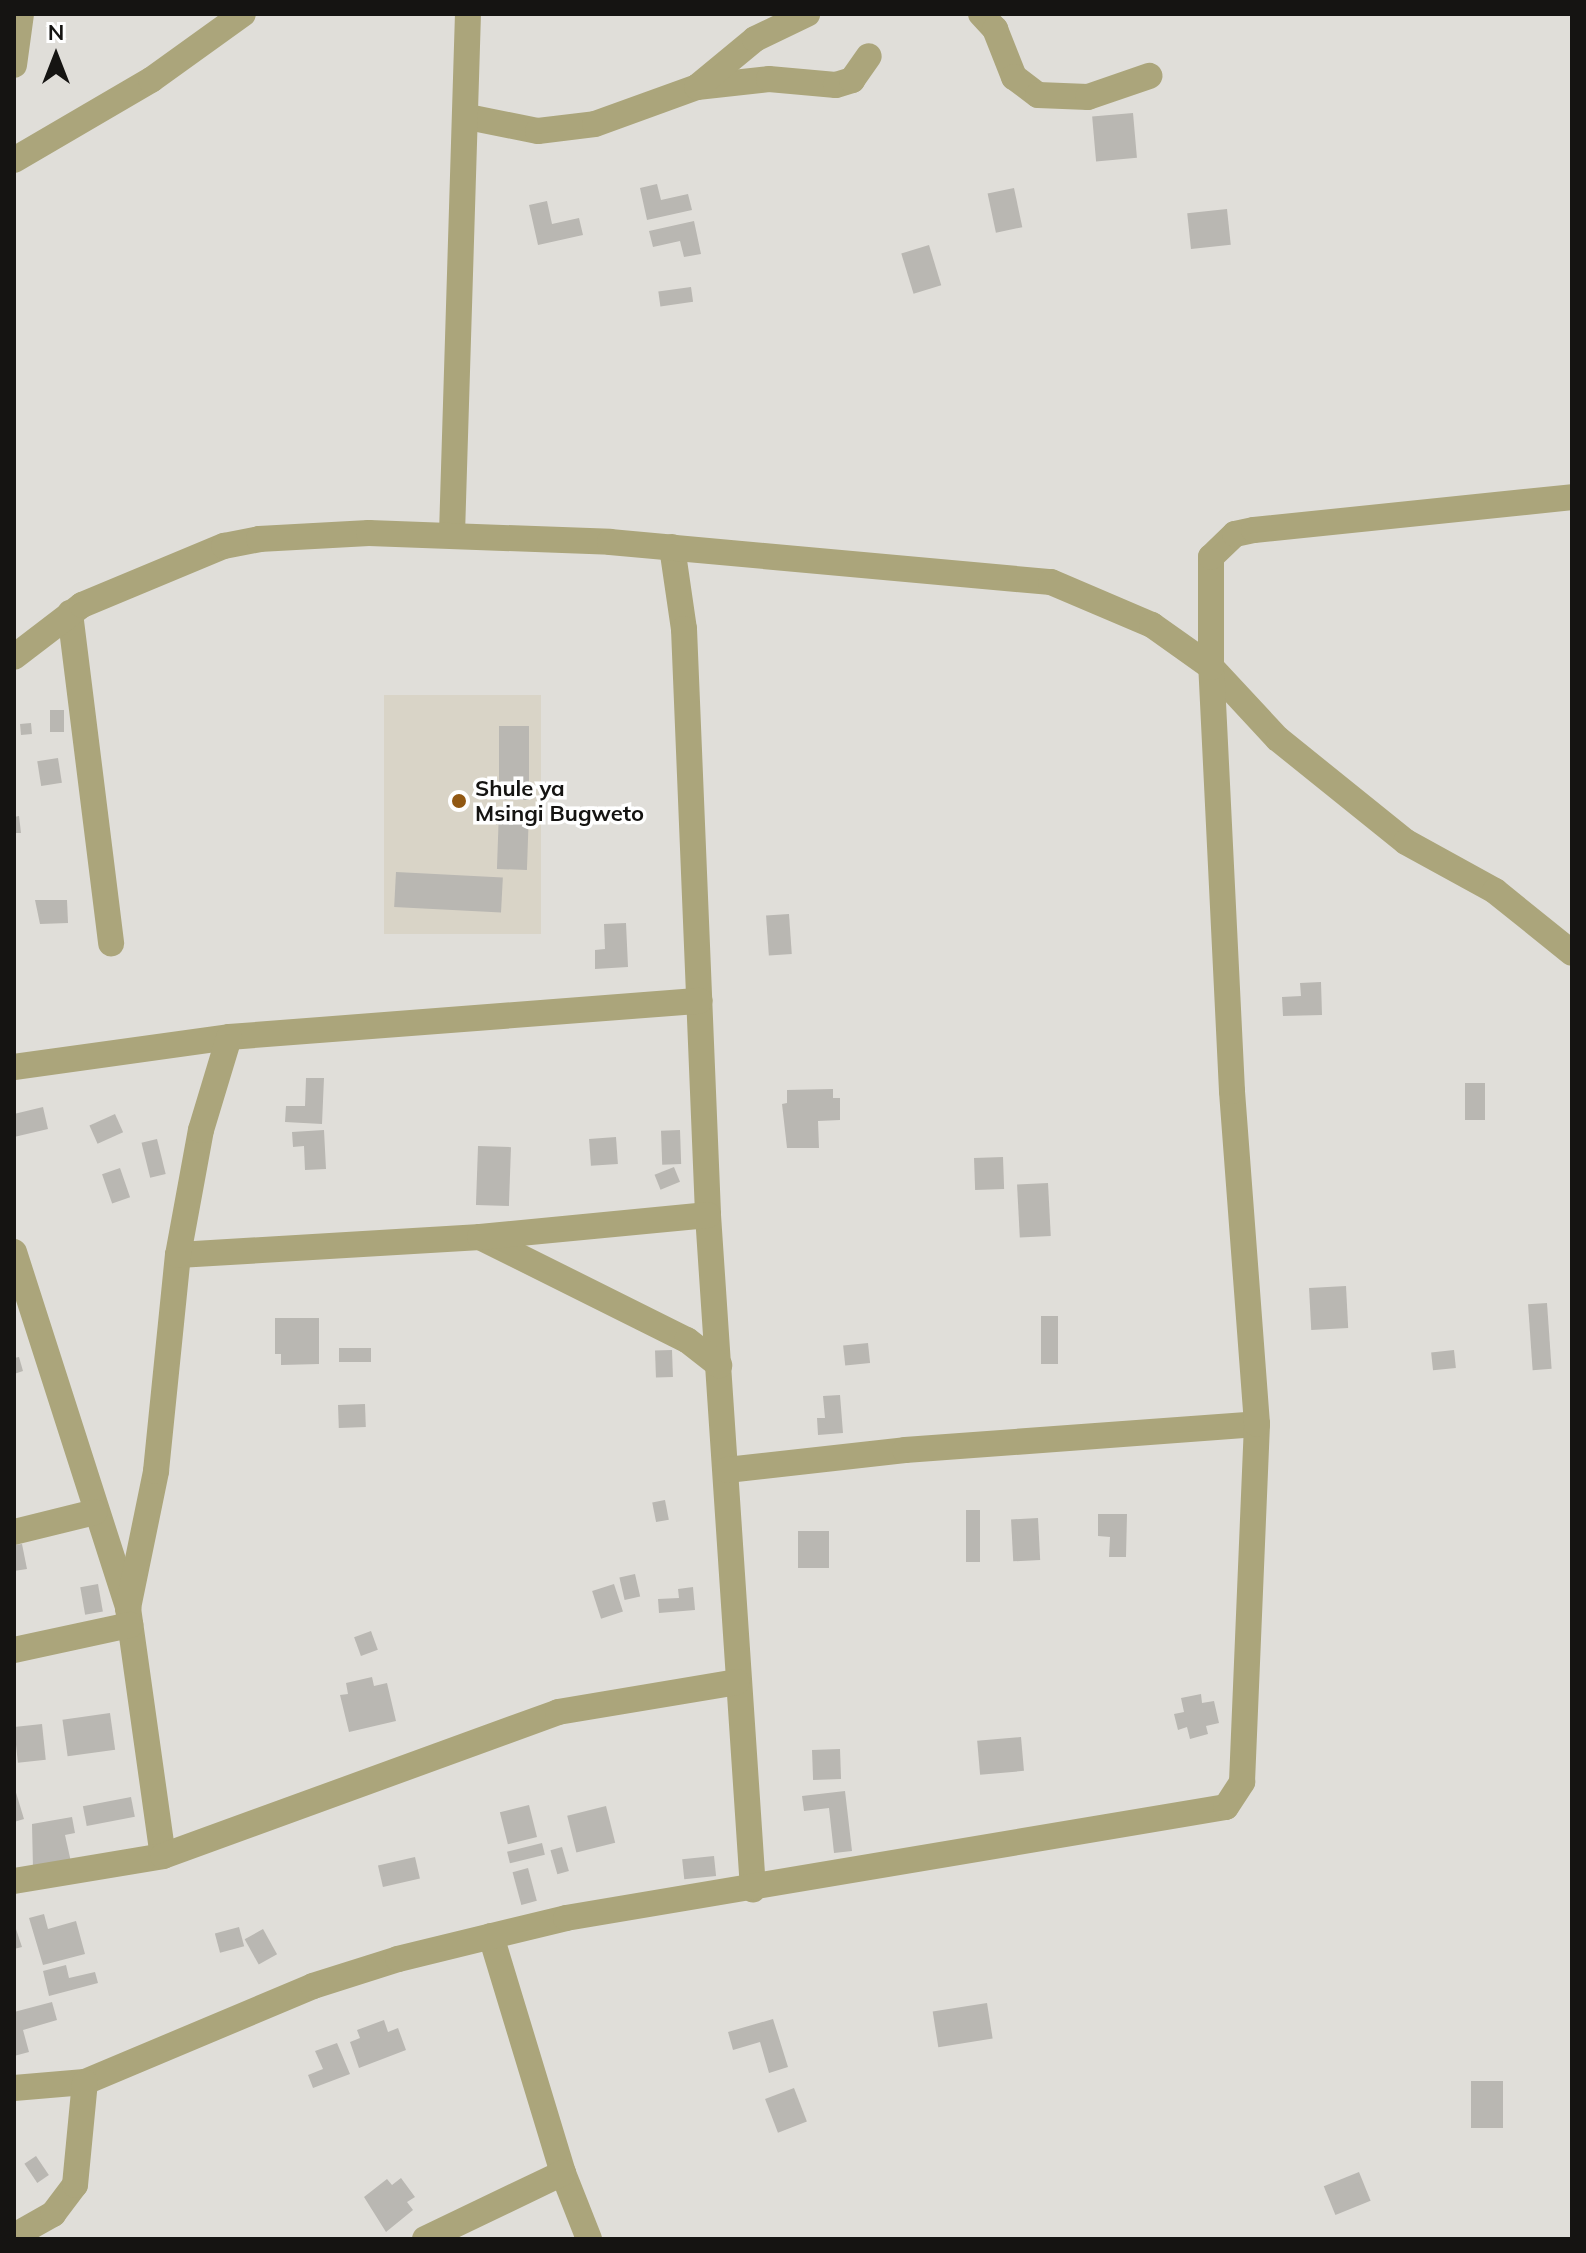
<!DOCTYPE html>
<style>
body{margin:0}
#map{position:relative;width:1586px;height:2253px;overflow:hidden;background:#e0ded9;font-family:Mulish,sans-serif}
div>[style]{position:absolute}
.built>*{inset:0;background:#d9d4c7;transform-origin:0 0}
.building>*{inset:0;background:#b9b7b2;transform-origin:0 0}
.street>*{height:26px;margin:-13px;padding:0 13px;transform-origin:13px;border-radius:13px;background:#aba57b}
.dots>*{width:22px;height:22px;translate:-50% -50%;box-sizing:border-box;border:4px solid #fff;border-radius:50%}
span{translate:-50% -50%;white-space:nowrap;text-align:center;line-height:1.15;-webkit-text-stroke:7px #fff;paint-order:stroke}
.poi-label{font-size:22px;color:#151412;font-weight:700}
.left{translate:0 -50%;text-align:left}
.frame{position:absolute;inset:0;border:16px solid #151412;pointer-events:none}
.north{position:absolute;left:16px;top:16px;width:80px;height:80px;-webkit-text-stroke:6px #fff;paint-order:stroke;rotate:0deg;font-size:22px;font-weight:700;line-height:32px;text-align:center;color:#151412}
.north::after{content:'';display:block;margin:auto;width:28px;height:36px;background:#151412;clip-path:polygon(50% 0,100% 100%,50% 72%,0 100%)}
</style>
<div id="map">
<div class="built">
<i style="left:384px;top:695px;width:157px;height:239px"></i>
</div>
<div class="building">
<i style="left:1133px;top:113px;width:45px;height:41px;rotate:85deg"></i>
<i style="clip-path:polygon(657px 184px,661px 200px,688px 194px,692px 210px,647px 220px,640px 188px)"></i>
<i style="left:1014px;top:188px;width:40px;height:27px;rotate:78deg"></i>
<i style="clip-path:polygon(547px 201px,552px 224px,579px 218px,583px 235px,538px 245px,529px 205px)"></i>
<i style="left:1227px;top:209px;width:36px;height:40px;rotate:84deg"></i>
<i style="clip-path:polygon(694px 221px,701px 254px,684px 257px,680px 241px,653px 247px,649px 231px)"></i>
<i style="left:929px;top:245px;width:42px;height:29px;rotate:73deg"></i>
<i style="left:691px;top:287px;width:15px;height:33px;rotate:82deg"></i>
<i style="left:50px;top:710px;width:14px;height:22px"></i>
<i style="left:31px;top:723px;width:11px;height:11px;rotate:85deg"></i>
<i style="left:499px;top:726px;width:30px;height:74px"></i>
<i style="left:58px;top:758px;width:25px;height:21px;rotate:81deg"></i>
<i style="left:499px;top:810px;width:30px;height:59px;rotate:2deg"></i>
<i style="clip-path:polygon(19px 816px,21px 833px,14px 833px,14px 817px)"></i>
<i style="left:396px;top:872px;width:107px;height:35px;rotate:3deg"></i>
<i style="clip-path:polygon(35px 900px,67px 900px,68px 923px,40px 924px)"></i>
<i style="left:789px;top:914px;width:40px;height:23px;rotate:86deg"></i>
<i style="clip-path:polygon(626px 923px,628px 967px,595px 969px,595px 950px,605px 949px,604px 924px)"></i>
<i style="clip-path:polygon(1321px 982px,1322px 1015px,1283px 1016px,1282px 997px,1301px 996px,1300px 983px)"></i>
<i style="clip-path:polygon(306px 1078px,324px 1078px,322px 1124px,285px 1122px,286px 1106px,305px 1106px)"></i>
<i style="left:1465px;top:1083px;width:20px;height:37px"></i>
<i style="clip-path:polygon(833px 1089px,833px 1098px,840px 1098px,840px 1120px,818px 1121px,819px 1148px,787px 1148px,782px 1104px,787px 1103px,787px 1090px)"></i>
<i style="clip-path:polygon(43px 1107px,48px 1129px,14px 1137px,14px 1114px)"></i>
<i style="left:115px;top:1114px;width:20px;height:28px;rotate:66deg"></i>
<i style="clip-path:polygon(324px 1130px,326px 1169px,305px 1170px,304px 1146px,293px 1147px,292px 1132px)"></i>
<i style="left:680px;top:1130px;width:34px;height:19px;rotate:88deg"></i>
<i style="left:616px;top:1137px;width:27px;height:27px;rotate:86deg"></i>
<i style="left:157px;top:1139px;width:36px;height:16px;rotate:76deg"></i>
<i style="left:478px;top:1146px;width:33px;height:59px;rotate:2deg"></i>
<i style="left:1003px;top:1157px;width:32px;height:29px;rotate:88deg"></i>
<i style="left:674px;top:1167px;width:16px;height:21px;rotate:68deg"></i>
<i style="left:120px;top:1168px;width:31px;height:19px;rotate:71deg"></i>
<i style="left:1048px;top:1183px;width:53px;height:31px;rotate:87deg"></i>
<i style="left:1346px;top:1286px;width:42px;height:37px;rotate:87deg"></i>
<i style="left:1547px;top:1303px;width:66px;height:19px;rotate:86deg"></i>
<i style="left:1041px;top:1316px;width:17px;height:48px"></i>
<i style="clip-path:polygon(275px 1318px,319px 1318px,319px 1364px,281px 1365px,281px 1354px,275px 1354px)"></i>
<i style="left:868px;top:1343px;width:20px;height:25px;rotate:84deg"></i>
<i style="left:339px;top:1348px;width:32px;height:14px"></i>
<i style="left:672px;top:1350px;width:27px;height:17px;rotate:88deg"></i>
<i style="left:1454px;top:1350px;width:18px;height:23px;rotate:84deg"></i>
<i style="clip-path:polygon(19px 1357px,23px 1371px,14px 1374px,14px 1358px)"></i>
<i style="clip-path:polygon(840px 1395px,843px 1433px,818px 1435px,817px 1418px,825px 1418px,823px 1396px)"></i>
<i style="left:365px;top:1404px;width:23px;height:27px;rotate:88deg"></i>
<i style="left:665px;top:1500px;width:20px;height:13px;rotate:79deg"></i>
<i style="left:966px;top:1510px;width:14px;height:52px"></i>
<i style="clip-path:polygon(1098px 1514px,1127px 1514px,1126px 1557px,1109px 1557px,1110px 1537px,1098px 1536px)"></i>
<i style="left:1038px;top:1518px;width:42px;height:27px;rotate:87deg"></i>
<i style="left:798px;top:1531px;width:31px;height:37px"></i>
<i style="clip-path:polygon(22px 1544px,27px 1569px,14px 1571px,14px 1545px)"></i>
<i style="left:635px;top:1574px;width:23px;height:16px;rotate:77deg"></i>
<i style="left:98px;top:1584px;width:28px;height:18px;rotate:80deg"></i>
<i style="left:614px;top:1584px;width:29px;height:23px;rotate:72deg"></i>
<i style="clip-path:polygon(693px 1587px,695px 1610px,659px 1613px,658px 1599px,679px 1598px,678px 1589px)"></i>
<i style="left:371px;top:1631px;width:20px;height:18px;rotate:70deg"></i>
<i style="clip-path:polygon(372px 1677px,374px 1686px,387px 1683px,396px 1721px,349px 1732px,340px 1695px,348px 1694px,346px 1683px)"></i>
<i style="clip-path:polygon(1201px 1694px,1202px 1703px,1214px 1701px,1219px 1723px,1206px 1726px,1208px 1734px,1190px 1739px,1187px 1727px,1178px 1730px,1174px 1714px,1184px 1712px,1181px 1698px)"></i>
<i style="left:110px;top:1713px;width:37px;height:48px;rotate:82deg"></i>
<i style="left:42px;top:1724px;width:36px;height:28px;rotate:84deg"></i>
<i style="left:1021px;top:1737px;width:34px;height:44px;rotate:85deg"></i>
<i style="left:840px;top:1749px;width:30px;height:28px;rotate:88deg"></i>
<i style="clip-path:polygon(14px 1786px,24px 1819px,14px 1822px)"></i>
<i style="clip-path:polygon(845px 1791px,852px 1851px,834px 1853px,829px 1808px,804px 1811px,802px 1796px)"></i>
<i style="left:131px;top:1797px;width:20px;height:49px;rotate:79deg"></i>
<i style="left:529px;top:1805px;width:33px;height:30px;rotate:76deg"></i>
<i style="left:606px;top:1806px;width:38px;height:40px;rotate:76deg"></i>
<i style="clip-path:polygon(72px 1817px,75px 1833px,65px 1835px,71px 1862px,33px 1869px,32px 1824px)"></i>
<i style="left:542px;top:1843px;width:12px;height:36px;rotate:76deg"></i>
<i style="left:562px;top:1847px;width:25px;height:12px;rotate:74deg"></i>
<i style="left:714px;top:1856px;width:20px;height:32px;rotate:84deg"></i>
<i style="left:415px;top:1857px;width:22px;height:38px;rotate:77deg"></i>
<i style="left:528px;top:1868px;width:34px;height:16px;rotate:75deg"></i>
<i style="clip-path:polygon(44px 1914px,48px 1929px,76px 1921px,85px 1954px,43px 1965px,29px 1918px)"></i>
<i style="clip-path:polygon(14px 1923px,22px 1947px,14px 1949px)"></i>
<i style="left:239px;top:1927px;width:20px;height:25px;rotate:75deg"></i>
<i style="left:263px;top:1929px;width:29px;height:21px;rotate:61deg"></i>
<i style="clip-path:polygon(66px 1965px,69px 1978px,95px 1972px,98px 1983px,49px 1996px,43px 1971px)"></i>
<i style="clip-path:polygon(52px 2002px,57px 2020px,23px 2030px,29px 2052px,14px 2056px,14px 2012px)"></i>
<i style="left:987px;top:2003px;width:36px;height:55px;rotate:81deg"></i>
<i style="clip-path:polygon(773px 2019px,788px 2067px,769px 2073px,760px 2042px,733px 2050px,728px 2032px)"></i>
<i style="clip-path:polygon(384px 2020px,388px 2032px,398px 2028px,406px 2050px,359px 2068px,350px 2042px,360px 2038px,357px 2030px)"></i>
<i style="clip-path:polygon(337px 2043px,350px 2074px,313px 2088px,308px 2075px,323px 2069px,315px 2051px)"></i>
<i style="left:1471px;top:2081px;width:32px;height:47px"></i>
<i style="left:794px;top:2088px;width:36px;height:31px;rotate:69deg"></i>
<i style="left:36px;top:2156px;width:23px;height:14px;rotate:56deg"></i>
<i style="left:1359px;top:2172px;width:31px;height:38px;rotate:68deg"></i>
<i style="clip-path:polygon(401px 2178px,415px 2197px,407px 2202px,413px 2210px,386px 2232px,364px 2197px,387px 2179px,392px 2185px)"></i>
</div>
<div class="street">
<i style="left:981px;top:14px;width:21px;rotate:47deg"></i>
<i style="left:995px;top:29px;width:52px;rotate:68.4deg"></i>
<i style="left:1014px;top:77px;width:30px;rotate:37deg"></i>
<i style="left:1038px;top:95px;width:50px;rotate:2.3deg"></i>
<i style="left:1088px;top:97px;width:65px;rotate:-19deg"></i>
<i style="left:14px;top:65px;width:51px;rotate:-82.2deg"></i>
<i style="left:697px;top:87px;width:72px;rotate:-6.3deg"></i>
<i style="left:769px;top:79px;width:67px;rotate:5.1deg"></i>
<i style="left:836px;top:85px;width:17px;rotate:-17deg"></i>
<i style="left:852px;top:80px;width:29px;rotate:-55deg"></i>
<i style="left:468px;top:117px;width:71px;rotate:11.3deg"></i>
<i style="left:538px;top:131px;width:57px;rotate:-7deg"></i>
<i style="left:595px;top:124px;width:109px;rotate:-19.9deg"></i>
<i style="left:697px;top:87px;width:75px;rotate:-39.6deg"></i>
<i style="left:755px;top:39px;width:58px;rotate:-25.7deg"></i>
<i style="left:14px;top:160px;width:159px;rotate:-30.3deg"></i>
<i style="left:151px;top:80px;width:113px;rotate:-35.7deg"></i>
<i style="left:452px;top:534px;width:520px;rotate:-88.24deg"></i>
<i style="left:672px;top:547px;width:83px;rotate:81.7deg"></i>
<i style="left:684px;top:629px;width:586px;rotate:87.65deg"></i>
<i style="left:708px;top:1215px;width:676px;rotate:86.18deg"></i>
<i style="left:70px;top:613px;width:333px;rotate:82.9deg"></i>
<i style="left:14px;top:657px;width:86px;rotate:-37.4deg"></i>
<i style="left:82px;top:605px;width:154px;rotate:-22.6deg"></i>
<i style="left:224px;top:546px;width:36px;rotate:-11deg"></i>
<i style="left:259px;top:539px;width:110px;rotate:-3.1deg"></i>
<i style="left:369px;top:533px;width:241px;rotate:2.1deg"></i>
<i style="left:610px;top:542px;width:443px;rotate:5.2deg"></i>
<i style="left:1051px;top:582px;width:110px;rotate:23.1deg"></i>
<i style="left:1152px;top:625px;width:72px;rotate:35.4deg"></i>
<i style="left:1211px;top:667px;width:98px;rotate:47.1deg"></i>
<i style="left:1278px;top:739px;width:164px;rotate:38.8deg"></i>
<i style="left:1406px;top:842px;width:102px;rotate:28.8deg"></i>
<i style="left:1495px;top:891px;width:99px;rotate:38.8deg"></i>
<i style="left:14px;top:1067px;width:217px;rotate:-7.9deg"></i>
<i style="left:229px;top:1037px;width:472px;rotate:-4.4deg"></i>
<i style="left:480px;top:1237px;width:231px;rotate:26.5deg"></i>
<i style="left:687px;top:1340px;width:41px;rotate:38deg"></i>
<i style="left:14px;top:1252px;width:374px;rotate:72.2deg"></i>
<i style="left:128px;top:1608px;width:250px;rotate:82deg"></i>
<i style="left:178px;top:1255px;width:303px;rotate:-3.4deg"></i>
<i style="left:480px;top:1237px;width:229px;rotate:-5.5deg"></i>
<i style="left:727px;top:1470px;width:179px;rotate:-6.4deg"></i>
<i style="left:905px;top:1450px;width:353px;rotate:-4.2deg"></i>
<i style="left:14px;top:1532px;width:83px;rotate:-13.9deg"></i>
<i style="left:128px;top:1608px;width:140px;rotate:-78.4deg"></i>
<i style="left:156px;top:1471px;width:217px;rotate:-84.2deg"></i>
<i style="left:178px;top:1255px;width:127px;rotate:-79.6deg"></i>
<i style="left:201px;top:1130px;width:97px;rotate:-73.2deg"></i>
<i style="left:14px;top:1650px;width:119px;rotate:-12.2deg"></i>
<i style="left:14px;top:1881px;width:151px;rotate:-9.5deg"></i>
<i style="left:163px;top:1856px;width:420px;rotate:-20deg"></i>
<i style="left:558px;top:1712px;width:181px;rotate:-9.5deg"></i>
<i style="left:491px;top:1936px;width:248px;rotate:73.1deg"></i>
<i style="left:563px;top:2173px;width:71px;rotate:68.5deg"></i>
<i style="left:14px;top:2088px;width:71px;rotate:-4.8deg"></i>
<i style="left:85px;top:2082px;width:247px;rotate:-22.8deg"></i>
<i style="left:313px;top:1986px;width:89px;rotate:-17.6deg"></i>
<i style="left:398px;top:1959px;width:173px;rotate:-13.7deg"></i>
<i style="left:566px;top:1918px;width:669px;rotate:-9.55deg"></i>
<i style="left:1226px;top:1807px;width:30px;rotate:-57deg"></i>
<i style="left:1242px;top:1782px;width:358px;rotate:-87.6deg"></i>
<i style="left:1257px;top:1424px;width:334px;rotate:-94.3deg"></i>
<i style="left:1232px;top:1091px;width:425px;rotate:-92.8deg"></i>
<i style="left:1211px;top:667px;width:110px;rotate:-90deg"></i>
<i style="left:1211px;top:557px;width:33px;rotate:-44deg"></i>
<i style="left:1235px;top:534px;width:19px;rotate:-12deg"></i>
<i style="left:1254px;top:530px;width:320px;rotate:-5.9deg"></i>
<i style="left:14px;top:2236px;width:45px;rotate:-29.4deg"></i>
<i style="left:53px;top:2214px;width:36px;rotate:-53deg"></i>
<i style="left:75px;top:2185px;width:103px;rotate:-84.5deg"></i>
<i style="left:425px;top:2239px;width:153px;rotate:-25.6deg"></i>
</div>
<div class="dots">
<i style="left:459px;top:801px;background:#915813"></i>
</div>
<div class="poi-label">
<span class="left" style="left:475px;top:801px">Shule ya<br>Msingi Bugweto</span>
</div>
<div class="frame"></div>
<div class="north">N</div>
</div>
